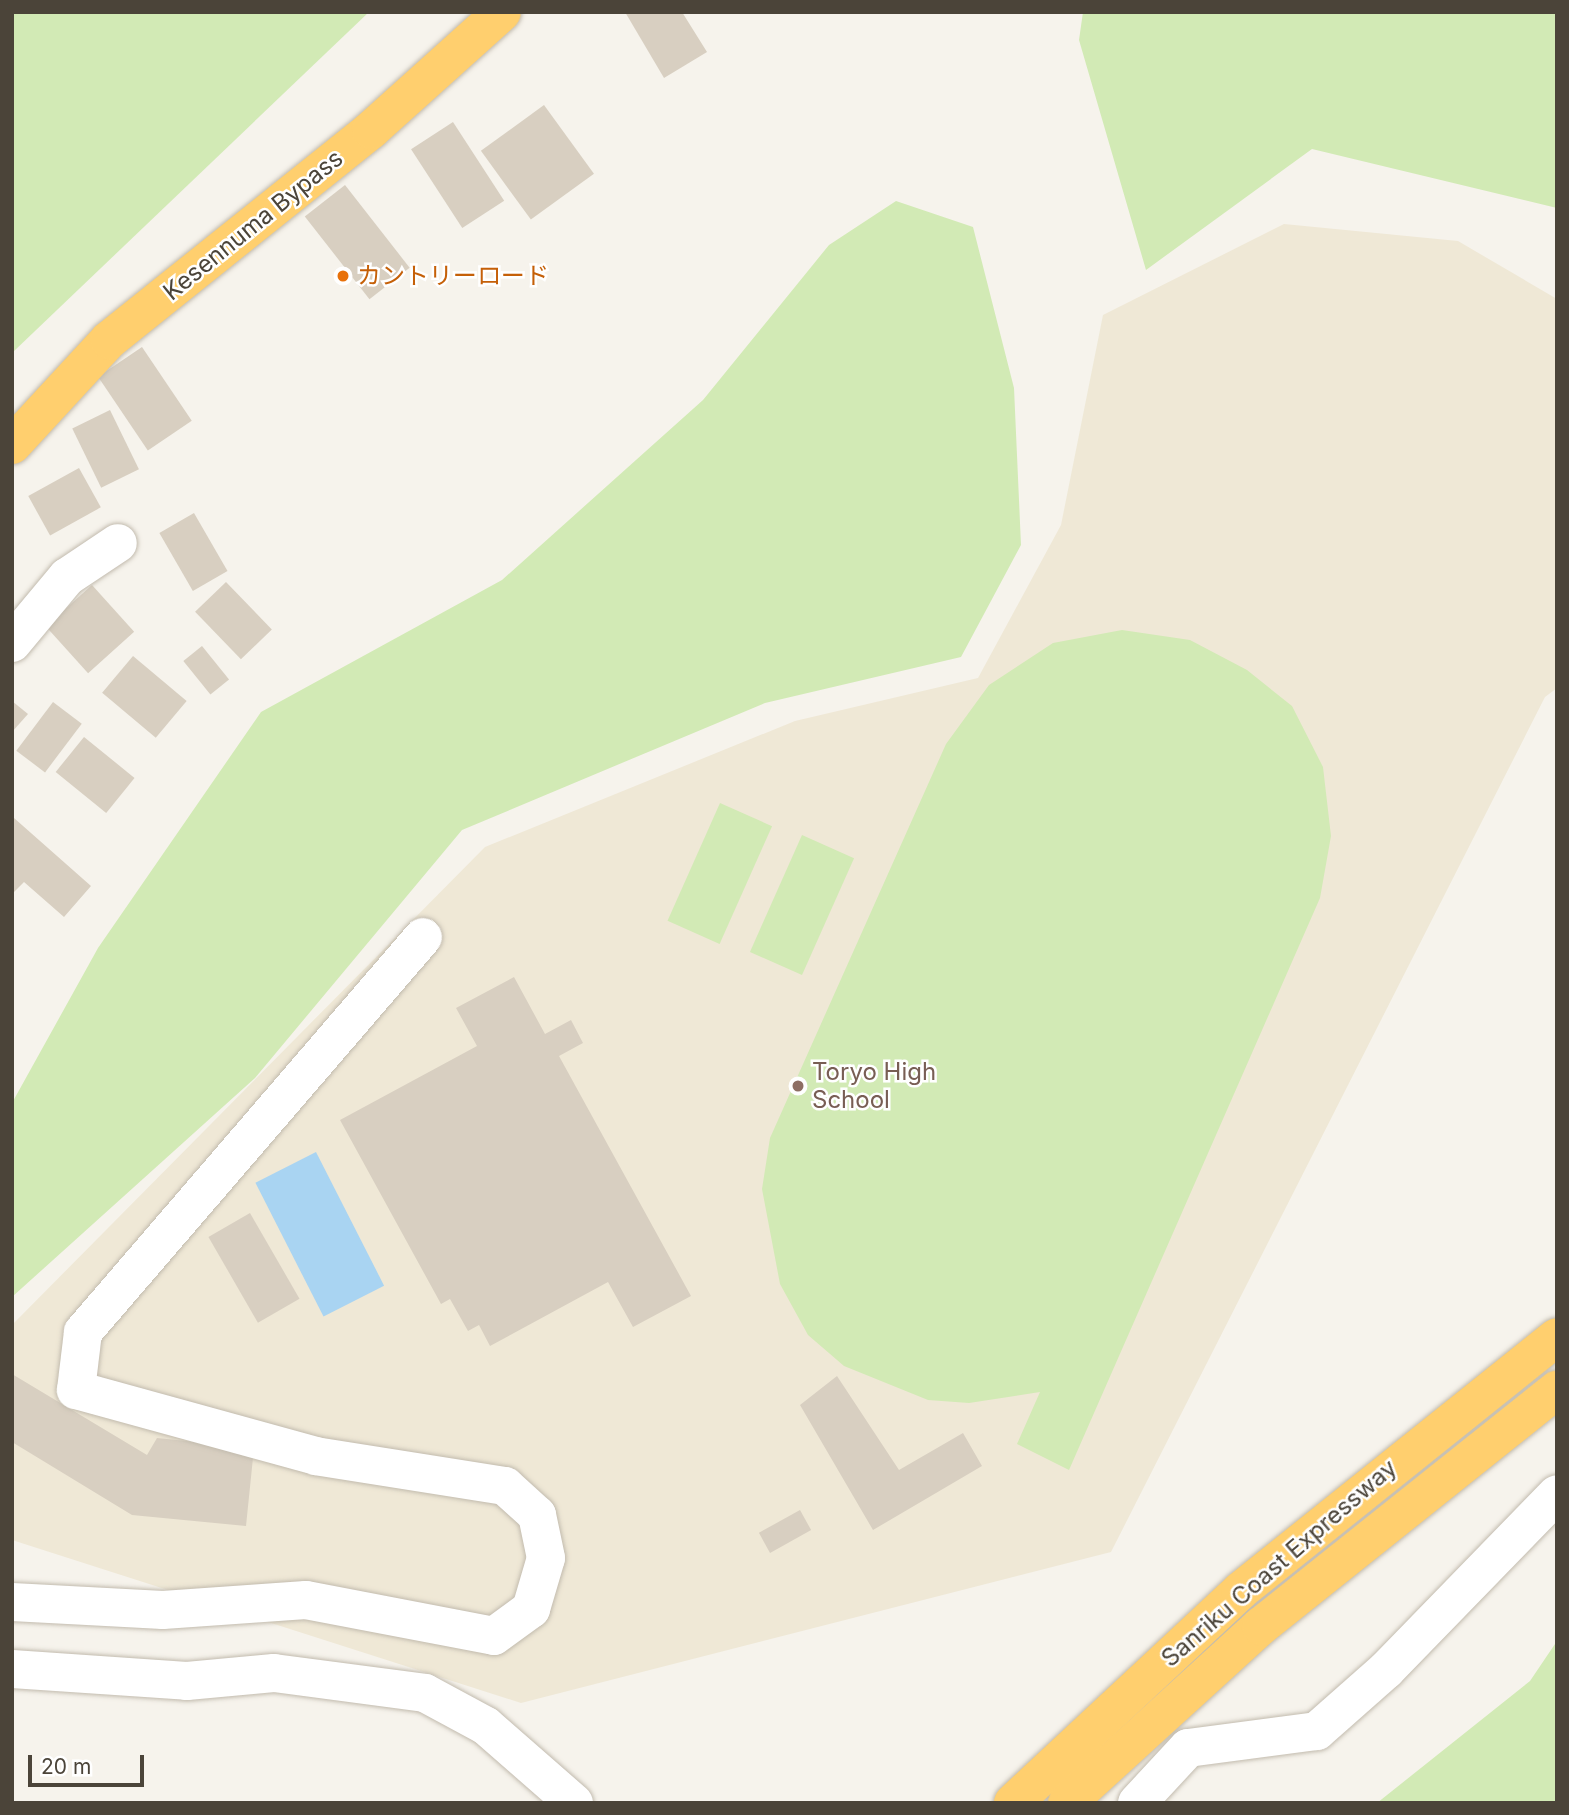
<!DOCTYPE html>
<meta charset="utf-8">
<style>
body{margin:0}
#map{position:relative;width:1569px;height:1815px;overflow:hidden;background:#f6f3ec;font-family:Inter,"Noto Sans JP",sans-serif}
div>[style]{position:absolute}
.education>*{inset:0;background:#efe8d6}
.green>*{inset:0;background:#d2eab5;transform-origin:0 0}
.water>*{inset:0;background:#a9d4f2;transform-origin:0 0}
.building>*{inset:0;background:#d8cfc1;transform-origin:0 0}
.roads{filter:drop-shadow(0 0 2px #c2bbae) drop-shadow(0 0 2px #c2bbae)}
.minor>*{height:38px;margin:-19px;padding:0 19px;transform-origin:19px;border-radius:19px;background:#fff}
.highway>*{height:38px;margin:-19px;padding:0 19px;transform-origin:19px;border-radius:19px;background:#ffcf6e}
.dots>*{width:19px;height:19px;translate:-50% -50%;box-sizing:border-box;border:4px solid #fff;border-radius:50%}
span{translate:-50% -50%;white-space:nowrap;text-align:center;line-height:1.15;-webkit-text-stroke:5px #fff;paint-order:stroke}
.street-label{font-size:24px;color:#4b4439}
.food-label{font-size:24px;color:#c56008}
.left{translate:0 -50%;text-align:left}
.education-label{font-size:24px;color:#785e54}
.frame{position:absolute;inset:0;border:14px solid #4b4439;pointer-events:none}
.scale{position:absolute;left:28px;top:1755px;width:116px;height:32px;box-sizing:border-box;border:4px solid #4b4439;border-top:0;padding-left:9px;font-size:21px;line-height:24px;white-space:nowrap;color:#4b4439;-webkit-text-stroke:5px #fff;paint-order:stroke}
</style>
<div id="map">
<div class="education">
<i style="clip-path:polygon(1284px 224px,1458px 241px,1557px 299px,1557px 688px,1545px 697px,1111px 1552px,521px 1703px,12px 1540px,12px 1325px,485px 847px,795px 721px,978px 678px,1061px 525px,1103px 315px)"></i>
</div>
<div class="green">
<i style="clip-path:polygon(12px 12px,369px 12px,12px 353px)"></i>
<i style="clip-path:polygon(1083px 12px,1557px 12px,1557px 208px,1312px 149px,1146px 270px,1079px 40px)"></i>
<i style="clip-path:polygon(896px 201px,973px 227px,1014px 388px,1021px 545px,961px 657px,765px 703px,462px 830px,255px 1078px,12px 1297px,12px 1103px,98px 948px,261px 712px,502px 580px,703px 400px,829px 245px)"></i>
<i style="clip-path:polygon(1122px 630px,1190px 640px,1247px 670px,1292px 706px,1323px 767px,1331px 836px,1320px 898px,1069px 1470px,1017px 1444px,1040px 1392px,969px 1403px,928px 1400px,844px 1366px,808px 1335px,780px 1284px,762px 1189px,770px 1138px,946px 744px,989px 685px,1053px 643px)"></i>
<i style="left:720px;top:803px;width:57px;height:129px;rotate:24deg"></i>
<i style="left:802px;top:835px;width:57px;height:128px;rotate:24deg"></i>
<i style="clip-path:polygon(1557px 1641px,1557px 1803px,1377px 1803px,1530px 1681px)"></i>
</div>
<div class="water">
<i style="left:316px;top:1152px;width:150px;height:68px;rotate:63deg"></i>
</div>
<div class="building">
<i style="clip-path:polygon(625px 12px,682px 12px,707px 52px,664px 78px)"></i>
<i style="left:544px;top:105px;width:85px;height:78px;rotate:54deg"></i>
<i style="left:453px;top:122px;width:94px;height:50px;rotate:57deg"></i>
<i style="left:345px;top:185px;width:105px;height:51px;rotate:52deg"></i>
<i style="left:142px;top:347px;width:89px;height:53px;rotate:56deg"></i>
<i style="left:110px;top:410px;width:66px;height:42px;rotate:64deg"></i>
<i style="left:79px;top:468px;width:45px;height:58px;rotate:61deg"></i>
<i style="left:194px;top:513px;width:67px;height:40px;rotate:60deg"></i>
<i style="left:226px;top:582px;width:66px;height:43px;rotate:46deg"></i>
<i style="left:92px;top:585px;width:63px;height:62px;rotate:48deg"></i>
<i style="left:202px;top:646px;width:43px;height:24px;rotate:51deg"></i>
<i style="left:133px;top:656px;width:70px;height:48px;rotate:40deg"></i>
<i style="clip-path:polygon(12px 701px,28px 714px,12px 732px)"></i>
<i style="left:53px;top:702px;width:36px;height:61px;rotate:37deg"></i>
<i style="left:84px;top:737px;width:65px;height:45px;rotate:39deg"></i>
<i style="clip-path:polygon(14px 818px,91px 886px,64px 917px,24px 882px,12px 894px)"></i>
<i style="clip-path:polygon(514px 977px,545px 1034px,571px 1020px,583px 1043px,559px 1056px,691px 1296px,633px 1327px,608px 1282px,490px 1346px,479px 1325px,468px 1331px,450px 1299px,441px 1304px,340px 1120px,477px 1046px,456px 1008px)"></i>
<i style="left:250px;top:1213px;width:99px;height:48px;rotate:60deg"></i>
<i style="clip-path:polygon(12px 1374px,147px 1455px,157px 1438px,254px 1448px,246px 1526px,132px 1515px,12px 1442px)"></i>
<i style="clip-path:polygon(837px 1376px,899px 1470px,963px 1433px,982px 1466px,873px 1530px,800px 1405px)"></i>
<i style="left:800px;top:1510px;width:23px;height:47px;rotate:61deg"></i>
</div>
<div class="roads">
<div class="minor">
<i style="left:12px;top:643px;width:86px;rotate:-50.2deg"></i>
<i style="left:67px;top:577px;width:61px;rotate:-33.7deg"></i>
<i style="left:12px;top:1602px;width:151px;rotate:3deg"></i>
<i style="left:163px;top:1610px;width:143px;rotate:-4deg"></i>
<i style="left:306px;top:1600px;width:191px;rotate:10.8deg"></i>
<i style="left:494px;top:1636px;width:46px;rotate:-36.1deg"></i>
<i style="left:531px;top:1609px;width:53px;rotate:-73.6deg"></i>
<i style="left:546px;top:1558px;width:44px;rotate:-101.8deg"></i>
<i style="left:537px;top:1515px;width:43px;rotate:-137.8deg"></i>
<i style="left:505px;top:1486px;width:191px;rotate:-171deg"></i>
<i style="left:316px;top:1456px;width:249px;rotate:-164.6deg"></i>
<i style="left:76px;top:1390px;width:58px;rotate:-83.1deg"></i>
<i style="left:83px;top:1332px;width:521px;rotate:-49.28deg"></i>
<i style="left:12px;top:1669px;width:175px;rotate:3.9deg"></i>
<i style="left:187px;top:1681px;width:87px;rotate:-5.3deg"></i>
<i style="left:274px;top:1673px;width:152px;rotate:7.5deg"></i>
<i style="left:425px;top:1693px;width:69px;rotate:28.4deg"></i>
<i style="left:486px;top:1726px;width:117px;rotate:41.2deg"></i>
<i style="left:1137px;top:1803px;width:75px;rotate:-47.2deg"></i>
<i style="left:1188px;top:1748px;width:130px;rotate:-7.5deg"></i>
<i style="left:1317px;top:1731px;width:92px;rotate:-41.5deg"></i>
<i style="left:1386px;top:1670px;width:245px;rotate:-45.8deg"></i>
</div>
<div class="highway">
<i style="left:12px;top:445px;width:143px;rotate:-47.3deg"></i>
<i style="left:109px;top:340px;width:336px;rotate:-38.7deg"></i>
<i style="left:371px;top:130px;width:176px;rotate:-42deg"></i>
<i style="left:1013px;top:1803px;width:311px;rotate:-43deg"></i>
<i style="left:1240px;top:1591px;width:406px;rotate:-38.7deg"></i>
<i style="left:1067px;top:1803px;width:263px;rotate:-42.4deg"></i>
<i style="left:1261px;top:1626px;width:379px;rotate:-38.6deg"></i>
</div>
</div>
<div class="dots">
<i style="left:343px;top:276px;background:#e8710a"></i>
<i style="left:798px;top:1086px;background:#8d6e63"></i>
</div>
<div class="street-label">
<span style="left:253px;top:225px;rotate:-39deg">Kesennuma Bypass</span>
<span style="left:1279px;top:1563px;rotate:-41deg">Sanriku Coast Expressway</span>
</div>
<div class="food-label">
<span class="left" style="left:357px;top:276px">カントリーロード</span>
</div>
<div class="education-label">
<span class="left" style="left:812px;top:1086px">Toryo High<br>School</span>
</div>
<div class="frame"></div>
<div class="scale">20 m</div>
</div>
